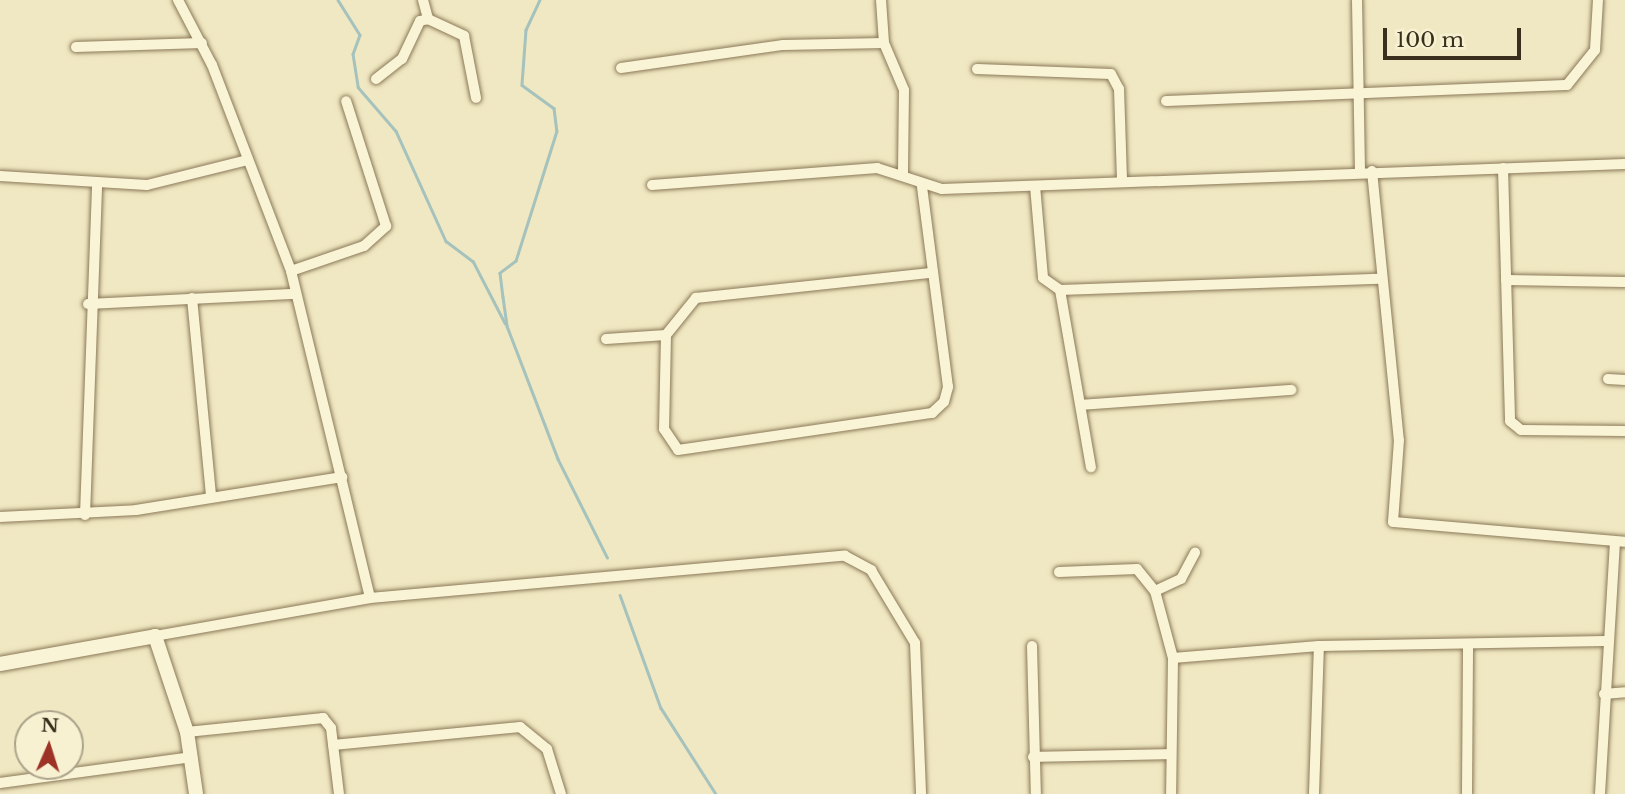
<!DOCTYPE html>
<style>
body{margin:0}
#map{position:relative;width:1625px;height:794px;overflow:hidden;background:#f0e8c2;font-family:"Libre Baskerville",serif}
div>[style]{position:absolute}
.stream>*{height:2.5px;margin:-1.25px;padding:0 1.25px;transform-origin:1.25px;border-radius:1.25px;background:#a5c2bd}
.roads{filter:drop-shadow(0 0 2px #8b7958) drop-shadow(0 0 2px #8b7958)}
.street>*{height:10px;margin:-5px;padding:0 5px;transform-origin:5px;border-radius:5px;background:#faf4d6}
.secondary>*{height:14px;margin:-7px;padding:0 7px;transform-origin:7px;border-radius:7px;background:#faf4d6}
span{translate:-50% -50%;white-space:nowrap;text-align:center;line-height:1.15;-webkit-text-stroke:5px #f7f1d2;paint-order:stroke}
.north{position:absolute;left:14px;top:710px;width:70px;height:70px;box-sizing:border-box;background:#f7f1d2;border:2px solid #aba38a;border-radius:50%;rotate:3deg;font-size:19px;font-weight:700;line-height:28px;text-align:center;color:#3a2e1d}
.north::after{content:'';display:block;margin:auto;width:24px;height:32px;background:#9c3326;clip-path:polygon(50% 0,100% 100%,50% 72%,0 100%)}
.scale{position:absolute;left:1383px;top:28px;width:138px;height:32px;box-sizing:border-box;border:4px solid #3a2e1d;border-top:0;padding-left:9px;font-size:21px;line-height:24px;white-space:nowrap;color:#3a2e1d;-webkit-text-stroke:5px #f7f1d2;paint-order:stroke}
</style>
<div id="map">
<div class="stream">
<i style="left:338px;top:0;width:41px;rotate:57.8deg"></i>
<i style="left:360px;top:35px;width:20px;rotate:110deg"></i>
<i style="left:353px;top:54px;width:33px;rotate:81deg"></i>
<i style="left:358px;top:87px;width:58px;rotate:49.2deg"></i>
<i style="left:396px;top:131px;width:121px;rotate:65.6deg"></i>
<i style="left:446px;top:241px;width:34px;rotate:37deg"></i>
<i style="left:473px;top:261px;width:70px;rotate:62.7deg"></i>
<i style="left:540px;top:0;width:33px;rotate:115deg"></i>
<i style="left:526px;top:30px;width:55px;rotate:94.2deg"></i>
<i style="left:522px;top:85px;width:39px;rotate:36deg"></i>
<i style="left:554px;top:108px;width:23px;rotate:83deg"></i>
<i style="left:557px;top:131px;width:136px;rotate:107.5deg"></i>
<i style="left:516px;top:261px;width:20px;rotate:143deg"></i>
<i style="left:500px;top:273px;width:24px;rotate:83deg"></i>
<i style="left:503px;top:297px;width:29px;rotate:82deg"></i>
<i style="left:507px;top:326px;width:142px;rotate:69deg"></i>
<i style="left:558px;top:459px;width:110px;rotate:63.4deg"></i>
<i style="left:620px;top:595px;width:120px;rotate:70.1deg"></i>
<i style="left:661px;top:708px;width:102px;rotate:57.4deg"></i>
</div>
<div class="roads">
<div class="street">
<i style="left:178px;top:0;width:73px;rotate:62.4deg"></i>
<i style="left:212px;top:65px;width:221px;rotate:69deg"></i>
<i style="left:291px;top:271px;width:336px;rotate:76.4deg"></i>
<i style="left:423px;top:0;width:20px;rotate:75deg"></i>
<i style="left:428px;top:19px;width:40px;rotate:25deg"></i>
<i style="left:464px;top:36px;width:63px;rotate:79deg"></i>
<i style="left:881px;top:0;width:43px;rotate:86deg"></i>
<i style="left:884px;top:43px;width:51px;rotate:66.9deg"></i>
<i style="left:904px;top:90px;width:85px;rotate:90.7deg"></i>
<i style="left:1357px;top:0;width:171px;rotate:89deg"></i>
<i style="left:76px;top:47px;width:126px;rotate:-1.8deg"></i>
<i style="left:621px;top:68px;width:164px;rotate:-8.1deg"></i>
<i style="left:783px;top:45px;width:101px;rotate:-1.1deg"></i>
<i style="left:977px;top:69px;width:134px;rotate:2.1deg"></i>
<i style="left:1111px;top:74px;width:17px;rotate:62deg"></i>
<i style="left:1119px;top:89px;width:91px;rotate:88.1deg"></i>
<i style="left:376px;top:79px;width:33px;rotate:-38deg"></i>
<i style="left:402px;top:59px;width:42px;rotate:-64.7deg"></i>
<i style="left:420px;top:21px;width:8px;rotate:-14deg"></i>
<i style="left:1166px;top:101px;width:401px;rotate:-2.3deg"></i>
<i style="left:1567px;top:85px;width:45px;rotate:-51.3deg"></i>
<i style="left:1595px;top:50px;width:50px;rotate:-86.6deg"></i>
<i style="left:1503px;top:168px;width:253px;rotate:88.4deg"></i>
<i style="left:1510px;top:421px;width:14px;rotate:39deg"></i>
<i style="left:1521px;top:430px;width:104px;rotate:0.6deg"></i>
<i style="left:1372px;top:171px;width:270px;rotate:84.3deg"></i>
<i style="left:1399px;top:440px;width:82px;rotate:94.2deg"></i>
<i style="left:1393px;top:522px;width:233px;rotate:4.9deg"></i>
<i style="left:0;top:176px;width:147px;rotate:3.5deg"></i>
<i style="left:147px;top:185px;width:100px;rotate:-13.9deg"></i>
<i style="left:652px;top:185px;width:226px;rotate:-4.3deg"></i>
<i style="left:877px;top:168px;width:68px;rotate:17.9deg"></i>
<i style="left:942px;top:189px;width:683px;rotate:-2.1deg"></i>
<i style="left:1035px;top:186px;width:92px;rotate:85deg"></i>
<i style="left:1043px;top:278px;width:21px;rotate:35deg"></i>
<i style="left:1060px;top:290px;width:319px;rotate:-2deg"></i>
<i style="left:291px;top:271px;width:77px;rotate:-18.9deg"></i>
<i style="left:364px;top:246px;width:30px;rotate:-42deg"></i>
<i style="left:386px;top:226px;width:131px;rotate:-107.7deg"></i>
<i style="left:1506px;top:280px;width:119px;rotate:1deg"></i>
<i style="left:1060px;top:290px;width:180px;rotate:80.1deg"></i>
<i style="left:192px;top:298px;width:200px;rotate:84.5deg"></i>
<i style="left:88px;top:304px;width:208px;rotate:-2.8deg"></i>
<i style="left:666px;top:335px;width:94px;rotate:91.2deg"></i>
<i style="left:664px;top:429px;width:25px;rotate:56deg"></i>
<i style="left:678px;top:450px;width:257px;rotate:-8.3deg"></i>
<i style="left:932px;top:413px;width:16px;rotate:-43deg"></i>
<i style="left:944px;top:402px;width:16px;rotate:-75deg"></i>
<i style="left:948px;top:387px;width:203px;rotate:-97.4deg"></i>
<i style="left:606px;top:339px;width:60px;rotate:-3.8deg"></i>
<i style="left:666px;top:335px;width:48px;rotate:-51deg"></i>
<i style="left:696px;top:298px;width:236px;rotate:-6.1deg"></i>
<i style="left:1608px;top:379px;width:17px;rotate:3deg"></i>
<i style="left:1081px;top:405px;width:211px;rotate:-4.1deg"></i>
<i style="left:85px;top:515px;width:330px;rotate:-87.9deg"></i>
<i style="left:0;top:517px;width:136px;rotate:-2.9deg"></i>
<i style="left:136px;top:510px;width:209px;rotate:-9.1deg"></i>
<i style="left:1059px;top:572px;width:78px;rotate:-2.2deg"></i>
<i style="left:1137px;top:569px;width:28px;rotate:51deg"></i>
<i style="left:1155px;top:591px;width:69px;rotate:75deg"></i>
<i style="left:1173px;top:658px;width:136px;rotate:90.8deg"></i>
<i style="left:1155px;top:591px;width:29px;rotate:-25deg"></i>
<i style="left:1181px;top:579px;width:30px;rotate:-62deg"></i>
<i style="left:155px;top:636px;width:218px;rotate:-10deg"></i>
<i style="left:370px;top:598px;width:477px;rotate:-5.1deg"></i>
<i style="left:845px;top:556px;width:30px;rotate:28deg"></i>
<i style="left:871px;top:570px;width:85px;rotate:58.9deg"></i>
<i style="left:915px;top:643px;width:151px;rotate:87.7deg"></i>
<i style="left:1032px;top:646px;width:148px;rotate:88.5deg"></i>
<i style="left:1173px;top:658px;width:146px;rotate:-4.7deg"></i>
<i style="left:1319px;top:646px;width:286px;rotate:-1deg"></i>
<i style="left:1604px;top:694px;width:21px;rotate:-5deg"></i>
<i style="left:187px;top:732px;width:137px;rotate:-5.9deg"></i>
<i style="left:323px;top:718px;width:13px;rotate:51deg"></i>
<i style="left:331px;top:728px;width:66px;rotate:83.1deg"></i>
<i style="left:333px;top:745px;width:188px;rotate:-5.5deg"></i>
<i style="left:520px;top:727px;width:35px;rotate:39deg"></i>
<i style="left:547px;top:749px;width:47px;rotate:72.7deg"></i>
<i style="left:1033px;top:757px;width:138px;rotate:-1.2deg"></i>
<i style="left:0;top:783px;width:194px;rotate:-7.7deg"></i>
<i style="left:1314px;top:794px;width:148px;rotate:-88.1deg"></i>
<i style="left:1467px;top:794px;width:150px;rotate:-89.6deg"></i>
<i style="left:1600px;top:794px;width:251px;rotate:-86.6deg"></i>
</div>
<div class="secondary">
<i style="left:0;top:664px;width:158px;rotate:-10.2deg"></i>
<i style="left:155px;top:636px;width:101px;rotate:71.6deg"></i>
<i style="left:187px;top:732px;width:63px;rotate:81.7deg"></i>
</div>
</div>
<div class="north">N</div>
<div class="scale">100 m</div>
</div>
